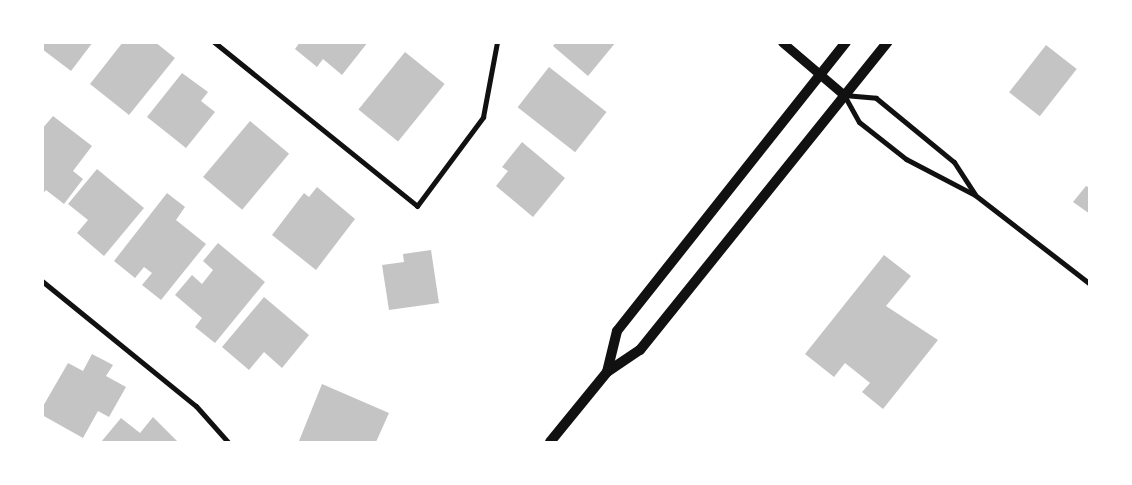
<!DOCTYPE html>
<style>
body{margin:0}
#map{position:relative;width:1132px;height:485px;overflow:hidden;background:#fff;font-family:"Fira Sans Condensed",sans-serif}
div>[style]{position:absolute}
.building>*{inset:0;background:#c4c4c4;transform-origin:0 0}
.minor>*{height:5px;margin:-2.5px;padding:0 2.5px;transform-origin:2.5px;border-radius:2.5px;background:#111}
.tertiary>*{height:9px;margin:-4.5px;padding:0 4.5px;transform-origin:4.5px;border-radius:4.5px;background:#111}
.secondary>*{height:10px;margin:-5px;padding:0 5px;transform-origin:5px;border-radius:5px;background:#111}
span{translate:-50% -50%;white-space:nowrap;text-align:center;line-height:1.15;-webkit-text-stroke:5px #fff;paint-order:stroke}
.frame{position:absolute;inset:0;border:44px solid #fff;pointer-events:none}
</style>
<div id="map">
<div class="building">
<i style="clip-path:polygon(42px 42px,93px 42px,71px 71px,42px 49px)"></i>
<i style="clip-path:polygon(123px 42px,155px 42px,175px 58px,129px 115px,90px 84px)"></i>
<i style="clip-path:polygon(300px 42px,368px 42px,342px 75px,323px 59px,317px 67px,295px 49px)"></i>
<i style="clip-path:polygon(556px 42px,616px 42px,588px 76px,553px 46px)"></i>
<i style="left:1046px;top:45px;width:39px;height:60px;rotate:38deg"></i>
<i style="left:405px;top:52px;width:51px;height:74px;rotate:39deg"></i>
<i style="left:549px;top:67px;width:73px;height:51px;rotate:38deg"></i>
<i style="clip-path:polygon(182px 73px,208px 92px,201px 101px,215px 112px,186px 148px,147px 117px)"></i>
<i style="clip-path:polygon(53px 116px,92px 146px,73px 171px,83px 179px,64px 204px,46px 190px,42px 195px,42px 129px)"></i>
<i style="left:250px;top:121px;width:51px;height:73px;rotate:40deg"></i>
<i style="clip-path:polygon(522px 142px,565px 178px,533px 217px,496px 186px,508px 171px,502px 167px)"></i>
<i style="clip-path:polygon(97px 169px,144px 208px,104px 256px,77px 233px,88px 220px,68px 204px)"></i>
<i style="clip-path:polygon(1086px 186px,1090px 188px,1090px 214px,1073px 202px)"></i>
<i style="clip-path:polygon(317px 187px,355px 219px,316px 270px,272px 235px,304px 193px,309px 197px)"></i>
<i style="clip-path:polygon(167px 193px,185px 207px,176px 220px,206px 244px,161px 300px,142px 285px,152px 273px,144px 267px,135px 278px,114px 261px)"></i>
<i style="clip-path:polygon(218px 243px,265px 282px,215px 343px,195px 327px,202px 318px,175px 295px,192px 275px,202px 284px,213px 270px,203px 261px)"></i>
<i style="clip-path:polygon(431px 250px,439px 303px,389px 310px,382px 265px,404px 262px,403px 254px)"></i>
<i style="clip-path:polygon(884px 255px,911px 276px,886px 306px,938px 340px,883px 409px,862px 392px,870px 383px,845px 363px,834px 377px,805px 354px)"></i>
<i style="clip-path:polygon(264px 297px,309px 335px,282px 368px,264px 352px,249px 370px,222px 347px)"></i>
<i style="clip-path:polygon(92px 354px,113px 365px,106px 376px,126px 387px,109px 417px,98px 411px,83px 438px,42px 415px,42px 408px,68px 363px,83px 371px)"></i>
<i style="clip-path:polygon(322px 384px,389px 413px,376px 442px,299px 441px)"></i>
<i style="clip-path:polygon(153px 417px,178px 442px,101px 442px,121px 418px,140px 433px)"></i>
</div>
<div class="minor">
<i style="left:214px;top:42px;width:261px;rotate:38.9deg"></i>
<i style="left:417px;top:206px;width:111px;rotate:-53.4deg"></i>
<i style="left:483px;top:117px;width:76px;rotate:-79.4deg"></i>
<i style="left:844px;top:95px;width:31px;rotate:61deg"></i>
<i style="left:859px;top:122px;width:60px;rotate:38.2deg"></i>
<i style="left:906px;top:159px;width:78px;rotate:27.6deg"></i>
<i style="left:975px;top:195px;width:145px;rotate:37.7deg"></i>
<i style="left:844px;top:95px;width:32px;rotate:5deg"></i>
<i style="left:876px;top:98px;width:101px;rotate:39.4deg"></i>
<i style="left:954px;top:162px;width:38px;rotate:57deg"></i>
<i style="left:42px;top:281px;width:198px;rotate:39.1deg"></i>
<i style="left:196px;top:406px;width:48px;rotate:48.4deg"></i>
</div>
<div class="tertiary">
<i style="left:782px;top:42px;width:82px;rotate:40.5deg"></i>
</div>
<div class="secondary">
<i style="left:607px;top:372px;width:42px;rotate:-76.3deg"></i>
<i style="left:617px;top:331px;width:369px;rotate:-51.6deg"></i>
<i style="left:550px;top:442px;width:90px;rotate:-50.8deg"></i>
<i style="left:607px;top:372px;width:40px;rotate:-34deg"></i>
<i style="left:640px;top:350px;width:395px;rotate:-51.2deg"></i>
</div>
<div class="frame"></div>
</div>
